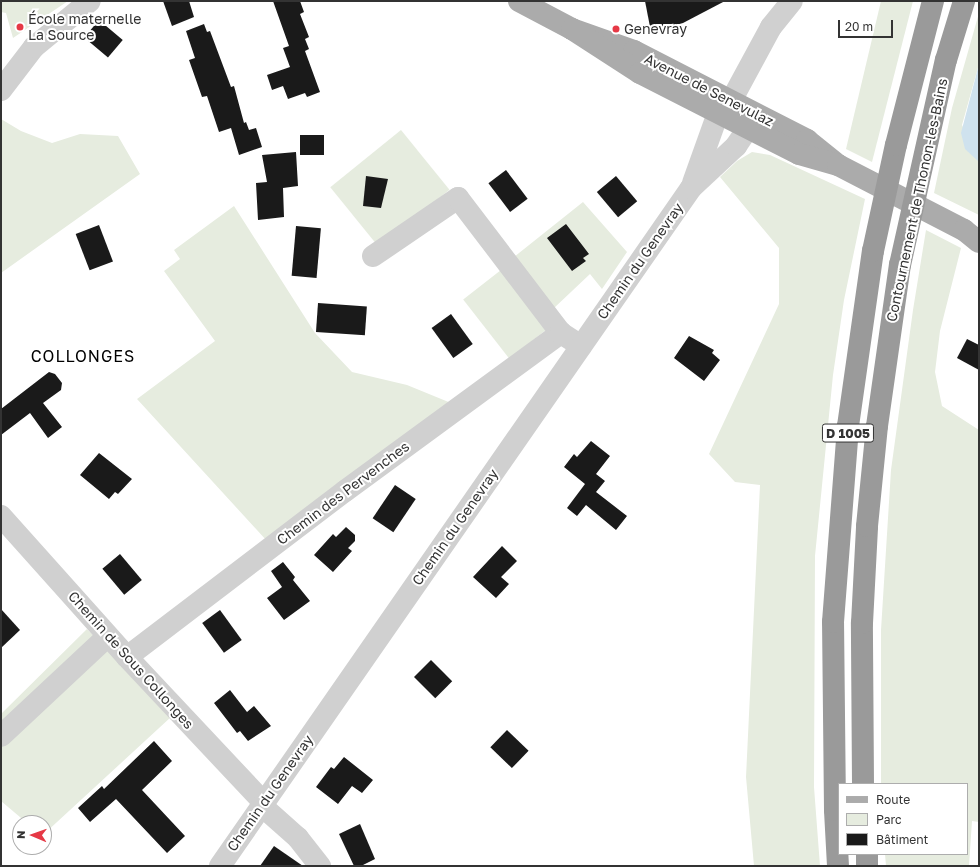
<!DOCTYPE html>
<meta charset="utf-8">
<style>
body{margin:0}
#map{position:relative;width:980px;height:867px;overflow:hidden;background:#fff;font-family:"Golos Text",sans-serif}
div>[style]{position:absolute}
.green>*{inset:0;background:#e6ecdf;transform-origin:0 0}
.water>*{inset:0;background:#cfe2ee}
.building>*{inset:0;background:#1a1a1a;transform-origin:0 0}
.minor>*{height:22px;margin:-11px;padding:0 11px;transform-origin:11px;border-radius:11px;background:#d0d0d0}
.major>*{height:22px;margin:-11px;padding:0 11px;transform-origin:11px;border-radius:11px;background:#ababab}
.highway>*{height:22px;margin:-11px;padding:0 11px;transform-origin:11px;border-radius:11px;background:#9a9a9a}
.dots>*{width:11px;height:11px;translate:-50% -50%;box-sizing:border-box;border:2px solid #fff;border-radius:50%}
span{translate:-50% -50%;white-space:nowrap;text-align:center;line-height:1.15;-webkit-text-stroke:4px #fff;paint-order:stroke}
.shield-label span{padding:1px 3px;background:#fff;border:1px solid;border-radius:3px;-webkit-text-stroke-width:0}
.shield-label{font-size:13px;color:#333;font-weight:700}
.poi-label{font-size:14px;color:#333}
.left{translate:0 -50%;text-align:left}
.street-label{font-size:14px;color:#333}
.quarter-label{font-size:16px;color:#000;letter-spacing:1px}
.frame{position:absolute;inset:0;border:2px solid #333;pointer-events:none}
.legend{position:absolute;left:838px;top:783px;width:130px;height:72px;box-sizing:border-box;background:#fff;border:1px solid #adadad;margin:0;padding:5px 7px;list-style:none;font-size:12px;color:#333}
.legend li{display:flex;align-items:center;gap:8px;height:20px}
.legend b{width:20px;border:1px solid #adadad}
.north{position:absolute;left:12px;top:815px;width:40px;height:40px;box-sizing:border-box;background:#fff;border:1px solid #adadad;border-radius:50%;rotate:272deg;font-size:11px;font-weight:700;line-height:16px;text-align:center;color:#333}
.north::after{content:'';display:block;margin:auto;width:14px;height:18px;background:#e63946;clip-path:polygon(50% 0,100% 100%,50% 72%,0 100%)}
.scale{position:absolute;left:838px;top:20px;width:55px;height:18px;box-sizing:border-box;border:2px solid #333;border-top:0;padding-left:5px;font-size:12px;line-height:14px;white-space:nowrap;color:#333;-webkit-text-stroke:3px #fff;paint-order:stroke}
</style>
<div id="map">
<div class="green">
<i style="clip-path:polygon(1px 1px,68px 1px,13px 38px,6px 13px,1px 12px)"></i>
<i style="clip-path:polygon(881px 1px,913px 1px,872px 162px,846px 149px)"></i>
<i style="clip-path:polygon(979px 13px,979px 64px,962px 125px,979px 162px,979px 215px,934px 193px,952px 108px)"></i>
<i style="clip-path:polygon(1px 119px,21px 131px,52px 143px,80px 134px,118px 136px,140px 174px,1px 273px)"></i>
<i style="left:401px;top:130px;width:77px;height:91px;rotate:51deg"></i>
<i style="clip-path:polygon(752px 152px,770px 155px,865px 199px,844px 300px,833px 375px,815px 556px,814px 787px,820px 866px,754px 866px,746px 777px,760px 485px,735px 482px,709px 454px,779px 304px,779px 248px,720px 177px,737px 161px)"></i>
<i style="clip-path:polygon(583px 202px,627px 252px,602px 289px,590px 274px,553px 309px,514px 257px)"></i>
<i style="clip-path:polygon(234px 206px,315px 333px,352px 372px,407px 385px,451px 403px,267px 541px,137px 399px,215px 341px,164px 271px,180px 259px,174px 250px)"></i>
<i style="clip-path:polygon(926px 230px,961px 248px,940px 331px,935px 372px,942px 406px,979px 430px,979px 822px,972px 821px,969px 866px,886px 866px,885px 854px,967px 854px,967px 784px,881px 784px,881px 630px,891px 470px,913px 310px)"></i>
<i style="left:501px;top:270px;width:75px;height:48px;rotate:52deg"></i>
<i style="clip-path:polygon(87px 629px,171px 717px,44px 834px,44px 823px,27px 823px,1px 801px,1px 714px)"></i>
</div>
<div class="water">
<i style="clip-path:polygon(979px 64px,979px 162px,965px 149px,961px 133px)"></i>
</div>
<div class="building">
<i style="clip-path:polygon(163px 1px,189px 1px,194px 17px,172px 26px)"></i>
<i style="clip-path:polygon(273px 1px,300px 1px,304px 12px,300px 14px,309px 37px,305px 39px,309px 49px,305px 51px,320px 92px,307px 97px,305px 93px,288px 99px,283px 86px,272px 90px,267px 75px,290px 67px,283px 48px,289px 46px)"></i>
<i style="clip-path:polygon(645px 1px,725px 1px,683px 23px,651px 32px)"></i>
<i style="left:99px;top:20px;width:31px;height:23px;rotate:40deg"></i>
<i style="clip-path:polygon(204px 24px,207px 32px,210px 31px,231px 87px,234px 86px,244px 123px,246px 122px,249px 130px,256px 128px,262px 147px,239px 155px,231px 128px,219px 132px,207px 96px,202px 97px,189px 60px,195px 58px,186px 31px)"></i>
<i style="left:324px;top:135px;width:20px;height:24px;rotate:90deg"></i>
<i style="clip-path:polygon(296px 152px,298px 186px,283px 188px,284px 217px,258px 220px,256px 183px,267px 182px,262px 155px)"></i>
<i style="left:506px;top:170px;width:36px;height:22px;rotate:53deg"></i>
<i style="clip-path:polygon(366px 176px,388px 179px,381px 208px,363px 206px)"></i>
<i style="left:616px;top:176px;width:33px;height:25px;rotate:50deg"></i>
<i style="clip-path:polygon(566px 224px,589px 254px,583px 258px,586px 261px,572px 271px,547px 238px)"></i>
<i style="left:99px;top:225px;width:39px;height:25px;rotate:69deg"></i>
<i style="left:296px;top:226px;width:25px;height:50px;rotate:5deg"></i>
<i style="left:318px;top:303px;width:49px;height:29px;rotate:4deg"></i>
<i style="left:451px;top:314px;width:37px;height:24px;rotate:54deg"></i>
<i style="clip-path:polygon(689px 336px,714px 350px,712px 353px,720px 360px,704px 381px,674px 358px)"></i>
<i style="clip-path:polygon(967px 339px,979px 345px,979px 370px,957px 358px)"></i>
<i style="clip-path:polygon(49px 372px,55px 374px,62px 383px,61px 390px,43px 403px,62px 427px,48px 438px,30px 413px,1px 435px,1px 409px)"></i>
<i style="clip-path:polygon(591px 441px,610px 456px,596px 474px,605px 481px,596px 492px,627px 516px,616px 530px,586px 505px,577px 516px,567px 508px,585px 484px,564px 467px,574px 454px,577px 457px)"></i>
<i style="clip-path:polygon(99px 453px,132px 479px,118px 494px,115px 492px,109px 499px,80px 475px)"></i>
<i style="left:395px;top:485px;width:25px;height:40px;rotate:34deg"></i>
<i style="clip-path:polygon(346px 527px,355px 535px,355px 541px,348px 548px,352px 551px,333px 572px,314px 555px,333px 534px,336px 537px)"></i>
<i style="clip-path:polygon(502px 546px,517px 561px,501px 577px,509px 584px,496px 598px,473px 577px)"></i>
<i style="left:120px;top:554px;width:34px;height:23px;rotate:50deg"></i>
<i style="clip-path:polygon(283px 562px,295px 577px,293px 580px,310px 601px,284px 620px,267px 598px,282px 587px,271px 571px)"></i>
<i style="clip-path:polygon(1px 609px,20px 630px,1px 648px)"></i>
<i style="left:220px;top:610px;width:37px;height:22px;rotate:54deg"></i>
<i style="left:431px;top:660px;width:30px;height:24px;rotate:45deg"></i>
<i style="clip-path:polygon(230px 690px,247px 712px,254px 706px,271px 726px,248px 741px,240px 731px,237px 733px,214px 703px)"></i>
<i style="left:507px;top:730px;width:30px;height:24px;rotate:44deg"></i>
<i style="clip-path:polygon(154px 741px,172px 761px,142px 790px,185px 836px,167px 853px,116px 799px,90px 822px,78px 808px,102px 786px,104px 789px)"></i>
<i style="clip-path:polygon(344px 757px,373px 780px,362px 793px,352px 786px,338px 804px,316px 787px,331px 767px,334px 769px)"></i>
<i style="clip-path:polygon(360px 824px,375px 859px,361px 866px,354px 866px,339px 834px)"></i>
<i style="clip-path:polygon(274px 846px,303px 866px,260px 866px)"></i>
</div>
<div class="minor">
<i style="left:1px;top:90px;width:54px;rotate:-52.5deg"></i>
<i style="left:34px;top:47px;width:72px;rotate:-39.4deg"></i>
<i style="left:731px;top:101px;width:84px;rotate:-61.6deg"></i>
<i style="left:771px;top:27px;width:33px;rotate:-51deg"></i>
<i style="left:693px;top:183px;width:74px;rotate:-70.3deg"></i>
<i style="left:373px;top:256px;width:103px;rotate:-34.3deg"></i>
<i style="left:458px;top:198px;width:170px;rotate:52.7deg"></i>
<i style="left:1px;top:516px;width:189px;rotate:48.2deg"></i>
<i style="left:127px;top:657px;width:200px;rotate:46.8deg"></i>
<i style="left:127px;top:657px;width:274px;rotate:-37.3deg"></i>
<i style="left:345px;top:491px;width:268px;rotate:-36.2deg"></i>
<i style="left:561px;top:333px;width:24px;rotate:33deg"></i>
<i style="left:1px;top:736px;width:146px;rotate:-43.1deg"></i>
<i style="left:262px;top:806px;width:48px;rotate:41.6deg"></i>
<i style="left:298px;top:838px;width:36px;rotate:52deg"></i>
<i style="left:220px;top:866px;width:826px;rotate:-55.21deg"></i>
<i style="left:691px;top:188px;width:62px;rotate:-43deg"></i>
<i style="left:736px;top:146px;width:22px;rotate:-56deg"></i>
</div>
<div class="major">
<i style="left:519px;top:1px;width:60px;rotate:27.8deg"></i>
<i style="left:572px;top:29px;width:66px;rotate:19.5deg"></i>
<i style="left:634px;top:51px;width:195px;rotate:27.2deg"></i>
<i style="left:807px;top:140px;width:36px;rotate:39deg"></i>
<i style="left:572px;top:29px;width:81px;rotate:32.9deg"></i>
<i style="left:640px;top:73px;width:178px;rotate:27deg"></i>
<i style="left:799px;top:154px;width:41px;rotate:15.8deg"></i>
<i style="left:838px;top:165px;width:142px;rotate:27.3deg"></i>
<i style="left:964px;top:230px;width:19px;rotate:39deg"></i>
</div>
<div class="highway">
<i style="left:863px;top:784px;width:161px;rotate:-90.4deg"></i>
<i style="left:862px;top:623px;width:97px;rotate:-87deg"></i>
<i style="left:867px;top:526px;width:100px;rotate:-84.3deg"></i>
<i style="left:877px;top:426px;width:163px;rotate:-81.9deg"></i>
<i style="left:900px;top:265px;width:210px;rotate:-77.4deg"></i>
<i style="left:946px;top:60px;width:62px;rotate:-73deg"></i>
<i style="left:867px;top:854px;width:12px;rotate:90deg"></i>
<i style="left:838px;top:866px;width:56px;rotate:-93.1deg"></i>
<i style="left:835px;top:810px;width:188px;rotate:-90.6deg"></i>
<i style="left:833px;top:622px;width:197px;rotate:-85.6deg"></i>
<i style="left:848px;top:426px;width:177px;rotate:-81.9deg"></i>
<i style="left:873px;top:251px;width:108px;rotate:-77.8deg"></i>
<i style="left:896px;top:145px;width:149px;rotate:-75.6deg"></i>
</div>
<div class="dots">
<i style="left:20px;top:27px;background:#e63946"></i>
<i style="left:616px;top:29px;background:#e63946"></i>
</div>
<div class="shield-label">
<span style="left:848px;top:433px">D 1005</span>
</div>
<div class="poi-label">
<span class="left" style="left:28px;top:27px">École maternelle<br>La Source</span>
<span class="left" style="left:624px;top:29px">Genevray</span>
</div>
<div class="street-label">
<span style="left:709px;top:90px;rotate:27deg">Avenue de Senevulaz</span>
<span style="left:917px;top:200px;rotate:-78deg">Contournement de Thonon-les-Bains</span>
<span style="left:640px;top:261px;rotate:-55deg">Chemin du Genevray</span>
<span style="left:343px;top:493px;rotate:-37deg">Chemin des Pervenches</span>
<span style="left:455px;top:527px;rotate:-55deg">Chemin du Genevray</span>
<span style="left:131px;top:660px;rotate:48deg">Chemin de Sous Collonges</span>
<span style="left:270px;top:793px;rotate:-55deg">Chemin du Genevray</span>
</div>
<div class="quarter-label">
<span style="left:83px;top:356px">COLLONGES</span>
</div>
<div class="frame"></div>
<ul class="legend">
<li><b style="height:5px;background:#ababab"></b>Route</li>
<li><b style="height:11px;background:#e6ecdf"></b>Parc</li>
<li><b style="height:11px;background:#1a1a1a"></b>Bâtiment</li>
</ul>
<div class="north">N</div>
<div class="scale">20 m</div>
</div>
